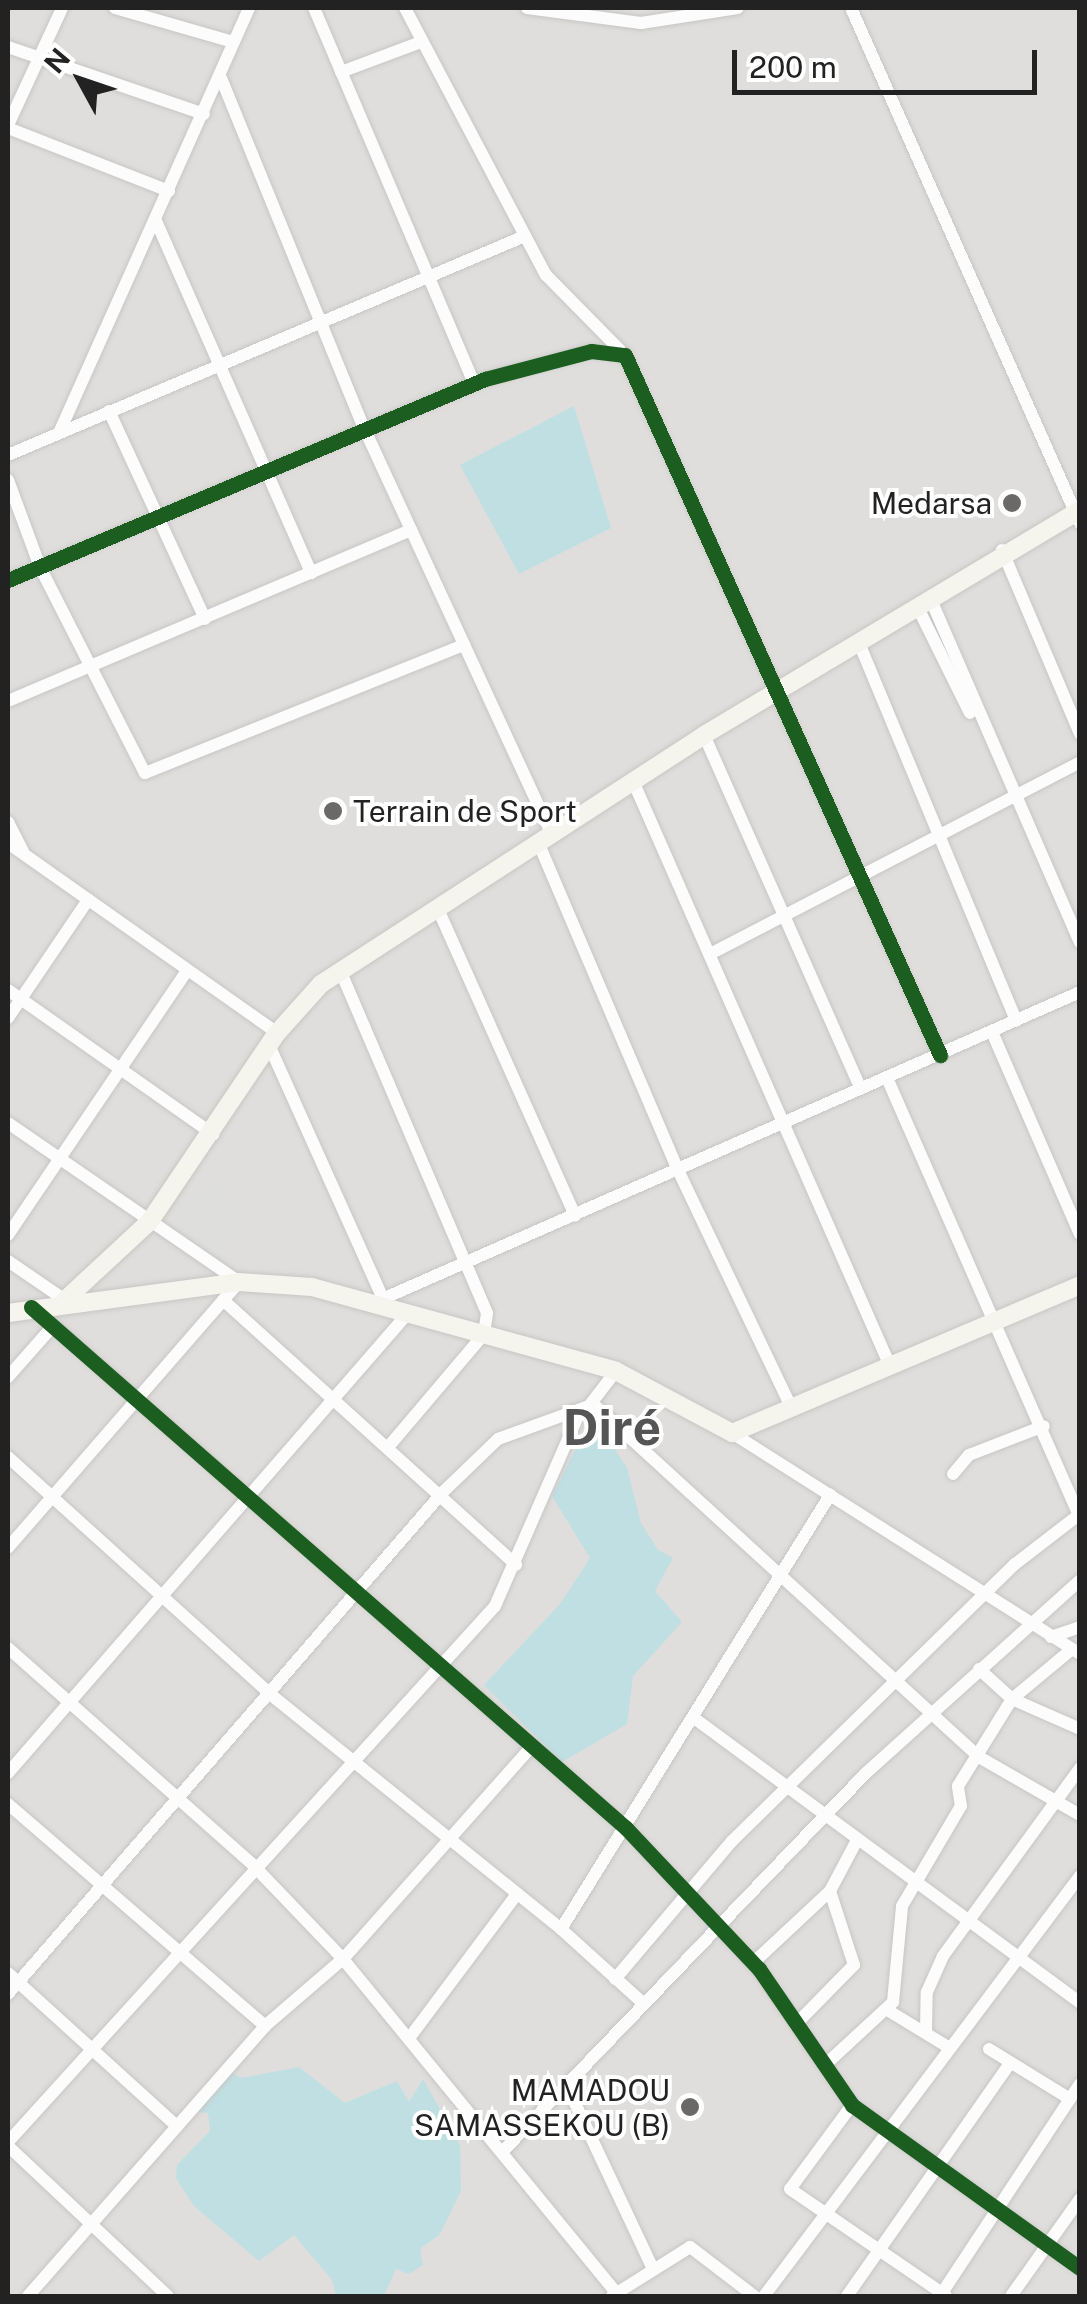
<!DOCTYPE html>
<meta charset="utf-8">
<style>
body{margin:0}
#map{position:relative;width:1087px;height:2304px;overflow:hidden;background:#f0eeeb;font-family:"Public Sans",sans-serif}
div>[style]{position:absolute}
.residential>*{inset:0;background:#dfdedc;transform-origin:0 0}
.religious>*{inset:0;background:#dededc}
.water>*{inset:0;background:#c0dfe2}
.roads{filter:drop-shadow(0 0 2px #c7c6c5) drop-shadow(0 0 2px #c7c6c5)}
.street>*{height:12px;margin:-6px;padding:0 6px;transform-origin:6px;border-radius:6px;background:#fdfcfc}
.secondary>*{height:18px;margin:-9px;padding:0 9px;transform-origin:9px;border-radius:9px;background:#f5f4ed}
.cycleway>*{height:15px;margin:-7.5px;padding:0 7.5px;transform-origin:7.5px;border-radius:7.5px;background:#1b5e20}
.dots>*{width:28px;height:28px;translate:-50% -50%;box-sizing:border-box;border:5px solid #fff;border-radius:50%}
span{translate:-50% -50%;white-space:nowrap;text-align:center;line-height:1.15;-webkit-text-stroke:8px #fff;paint-order:stroke}
.poi-label{font-size:30px;color:#222}
.right{translate:-100% -50%;text-align:right}
.left{translate:0 -50%;text-align:left}
.town-label{font-size:50px;color:#555;font-weight:700}
.frame{position:absolute;inset:0;border:10px solid #222;pointer-events:none}
.north{position:absolute;left:30px;top:30px;width:100px;height:100px;-webkit-text-stroke:8px #fff;paint-order:stroke;rotate:310deg;font-size:28px;font-weight:700;line-height:40px;text-align:center;color:#222}
.north::after{content:'';display:block;margin:auto;width:35px;height:45px;background:#222;clip-path:polygon(50% 0,100% 100%,50% 72%,0 100%)}
.scale{position:absolute;left:732px;top:50px;width:305px;height:45px;box-sizing:border-box;border:5px solid #222;border-top:0;padding-left:12px;font-size:30px;line-height:35px;white-space:nowrap;color:#222;-webkit-text-stroke:8px #fff;paint-order:stroke}
</style>
<div id="map">
<div class="residential">
<i style="left:8px;top:8px;width:1071px;height:2288px"></i>
</div>
<div class="religious">
<i style="clip-path:polygon(217px 1180px,253px 1223px,215px 1266px,150px 1221px)"></i>
</div>
<div class="water">
<i style="clip-path:polygon(574px 406px,611px 528px,519px 574px,460px 465px)"></i>
<i style="clip-path:polygon(603px 1431px,627px 1468px,641px 1523px,658px 1550px,673px 1558px,655px 1591px,682px 1622px,633px 1676px,627px 1724px,562px 1762px,484px 1685px,560px 1604px,590px 1558px,552px 1496px,584px 1433px)"></i>
<i style="clip-path:polygon(222px 2067px,241px 2078px,299px 2067px,345px 2103px,397px 2081px,409px 2102px,423px 2079px,460px 2145px,461px 2191px,440px 2234px,420px 2249px,423px 2265px,409px 2274px,396px 2269px,384px 2296px,336px 2296px,332px 2280px,294px 2235px,259px 2261px,194px 2206px,176px 2178px,177px 2165px,210px 2131px,208px 2113px,190px 2111px)"></i>
</div>
<div class="roads">
<div class="street">
<i style="left:115px;top:8px;width:123px;rotate:16.1deg"></i>
<i style="left:314px;top:8px;width:408px;rotate:66.9deg"></i>
<i style="left:405px;top:8px;width:302px;rotate:62.2deg"></i>
<i style="left:546px;top:275px;width:110px;rotate:45.4deg"></i>
<i style="left:527px;top:8px;width:115px;rotate:7.5deg"></i>
<i style="left:641px;top:23px;width:98px;rotate:-8.8deg"></i>
<i style="left:851px;top:8px;width:564px;rotate:66.03deg"></i>
<i style="left:8px;top:47px;width:207px;rotate:18.9deg"></i>
<i style="left:341px;top:72px;width:85px;rotate:-20.6deg"></i>
<i style="left:221px;top:78px;width:378px;rotate:67.8deg"></i>
<i style="left:364px;top:428px;width:447px;rotate:65.2deg"></i>
<i style="left:8px;top:125px;width:129px;rotate:-65.2deg"></i>
<i style="left:8px;top:128px;width:173px;rotate:21.4deg"></i>
<i style="left:156px;top:221px;width:385px;rotate:66.2deg"></i>
<i style="left:109px;top:411px;width:229px;rotate:65.2deg"></i>
<i style="left:59px;top:433px;width:466px;rotate:-65.9deg"></i>
<i style="left:8px;top:455px;width:561px;rotate:-22.96deg"></i>
<i style="left:8px;top:480px;width:93px;rotate:69.8deg"></i>
<i style="left:40px;top:567px;width:231px;rotate:63deg"></i>
<i style="left:145px;top:773px;width:344px;rotate:-21.9deg"></i>
<i style="left:1002px;top:550px;width:200px;rotate:67deg"></i>
<i style="left:8px;top:580px;width:518px;rotate:-22.85deg"></i>
<i style="left:485px;top:379px;width:110px;rotate:-14.8deg"></i>
<i style="left:591px;top:351px;width:34px;rotate:7deg"></i>
<i style="left:625px;top:355px;width:768px;rotate:65.77deg"></i>
<i style="left:931px;top:600px;width:373px;rotate:66.5deg"></i>
<i style="left:918px;top:608px;width:117px;rotate:63.7deg"></i>
<i style="left:859px;top:643px;width:409px;rotate:67.4deg"></i>
<i style="left:8px;top:701px;width:438px;rotate:-23deg"></i>
<i style="left:704px;top:735px;width:387px;rotate:66.1deg"></i>
<i style="left:633px;top:781px;width:639px;rotate:66.28deg"></i>
<i style="left:8px;top:822px;width:33px;rotate:63deg"></i>
<i style="left:538px;top:842px;width:357px;rotate:66.9deg"></i>
<i style="left:678px;top:1170px;width:265px;rotate:64.5deg"></i>
<i style="left:8px;top:843px;width:329px;rotate:35.2deg"></i>
<i style="left:437px;top:907px;width:338px;rotate:65.9deg"></i>
<i style="left:712px;top:953px;width:415px;rotate:-27.4deg"></i>
<i style="left:340px;top:970px;width:373px;rotate:66.8deg"></i>
<i style="left:487px;top:1313px;width:21px;rotate:98deg"></i>
<i style="left:484px;top:1334px;width:147px;rotate:130.3deg"></i>
<i style="left:8px;top:990px;width:251px;rotate:35.1deg"></i>
<i style="left:8px;top:1018px;width:143px;rotate:-55.9deg"></i>
<i style="left:992px;top:1032px;width:220px;rotate:66.5deg"></i>
<i style="left:269px;top:1045px;width:276px;rotate:65.8deg"></i>
<i style="left:887px;top:1078px;width:477px;rotate:66.3deg"></i>
<i style="left:8px;top:1123px;width:280px;rotate:34.5deg"></i>
<i style="left:239px;top:1282px;width:352px;rotate:131deg"></i>
<i style="left:8px;top:1235px;width:319px;rotate:-55.9deg"></i>
<i style="left:8px;top:1261px;width:69px;rotate:34.4deg"></i>
<i style="left:223px;top:1300px;width:395px;rotate:42.1deg"></i>
<i style="left:371px;top:1304px;width:775px;rotate:-23.75deg"></i>
<i style="left:33px;top:1308px;width:789px;rotate:41.25deg"></i>
<i style="left:626px;top:1828px;width:194px;rotate:46.7deg"></i>
<i style="left:759px;top:1969px;width:165px;rotate:55.6deg"></i>
<i style="left:852px;top:2105px;width:280px;rotate:35.6deg"></i>
<i style="left:8px;top:1377px;width:68px;rotate:-48.6deg"></i>
<i style="left:592px;top:1403px;width:524px;rotate:42.45deg"></i>
<i style="left:979px;top:1757px;width:116px;rotate:29.9deg"></i>
<i style="left:732px;top:1433px;width:412px;rotate:32.4deg"></i>
<i style="left:8px;top:1457px;width:353px;rotate:42.1deg"></i>
<i style="left:270px;top:1694px;width:374px;rotate:38.9deg"></i>
<i style="left:953px;top:1474px;width:25px;rotate:-50deg"></i>
<i style="left:969px;top:1455px;width:80px;rotate:-21.1deg"></i>
<i style="left:1051px;top:1637px;width:31px;rotate:-19deg"></i>
<i style="left:8px;top:1648px;width:327px;rotate:41.5deg"></i>
<i style="left:253px;top:1865px;width:130px;rotate:46.2deg"></i>
<i style="left:343px;top:1959px;width:436px;rotate:50.7deg"></i>
<i style="left:979px;top:1669px;width:45px;rotate:42.3deg"></i>
<i style="left:1012px;top:1699px;width:74px;rotate:23.8deg"></i>
<i style="left:694px;top:1718px;width:480px;rotate:36.4deg"></i>
<i style="left:8px;top:1773px;width:611px;rotate:-48.98deg"></i>
<i style="left:8px;top:1804px;width:340px;rotate:40.8deg"></i>
<i style="left:753px;top:1963px;width:105px;rotate:-43.1deg"></i>
<i style="left:8px;top:1973px;width:228px;rotate:42.2deg"></i>
<i style="left:615px;top:1979px;width:181px;rotate:-49.7deg"></i>
<i style="left:732px;top:1841px;width:396px;rotate:-44.4deg"></i>
<i style="left:1015px;top:1564px;width:82px;rotate:-37.6deg"></i>
<i style="left:8px;top:1994px;width:664px;rotate:-49.09deg"></i>
<i style="left:443px;top:1492px;width:76px;rotate:-43.9deg"></i>
<i style="left:498px;top:1439px;width:97px;rotate:-19.9deg"></i>
<i style="left:589px;top:1406px;width:44px;rotate:-52.4deg"></i>
<i style="left:644px;top:2004px;width:112px;rotate:-137.9deg"></i>
<i style="left:561px;top:1929px;width:511px;rotate:-58.21deg"></i>
<i style="left:889px;top:2011px;width:69px;rotate:31.4deg"></i>
<i style="left:796px;top:2024px;width:83px;rotate:-45.5deg"></i>
<i style="left:854px;top:1965px;width:78px;rotate:-108deg"></i>
<i style="left:830px;top:1891px;width:55px;rotate:-62deg"></i>
<i style="left:926px;top:2031px;width:39px;rotate:-89deg"></i>
<i style="left:927px;top:1992px;width:39px;rotate:-66deg"></i>
<i style="left:943px;top:1956px;width:233px;rotate:-53.9deg"></i>
<i style="left:410px;top:2037px;width:179px;rotate:-53.2deg"></i>
<i style="left:989px;top:2049px;width:95px;rotate:31.7deg"></i>
<i style="left:825px;top:2065px;width:93px;rotate:-42.8deg"></i>
<i style="left:893px;top:2002px;width:96px;rotate:-84.6deg"></i>
<i style="left:902px;top:1906px;width:116px;rotate:-59.5deg"></i>
<i style="left:961px;top:1806px;width:20px;rotate:-99deg"></i>
<i style="left:958px;top:1786px;width:102px;rotate:-58.2deg"></i>
<i style="left:1012px;top:1699px;width:78px;rotate:-39.8deg"></i>
<i style="left:566px;top:2084px;width:204px;rotate:64.8deg"></i>
<i style="left:852px;top:2105px;width:104px;rotate:126.4deg"></i>
<i style="left:790px;top:2189px;width:189px;rotate:34.4deg"></i>
<i style="left:8px;top:2142px;width:724px;rotate:-47.74deg"></i>
<i style="left:495px;top:1606px;width:213px;rotate:-66.4deg"></i>
<i style="left:8px;top:2146px;width:219px;rotate:43.2deg"></i>
<i style="left:505px;top:2149px;width:521px;rotate:-46.17deg"></i>
<i style="left:866px;top:1773px;width:288px;rotate:-42deg"></i>
<i style="left:28px;top:2296px;width:359px;rotate:-48.7deg"></i>
<i style="left:265px;top:2026px;width:103px;rotate:-40.7deg"></i>
<i style="left:343px;top:1959px;width:285px;rotate:-48.4deg"></i>
<i style="left:612px;top:2296px;width:92px;rotate:-32.1deg"></i>
<i style="left:690px;top:2247px;width:81px;rotate:37.4deg"></i>
<i style="left:764px;top:2296px;width:526px;rotate:-53.04deg"></i>
<i style="left:847px;top:2296px;width:284px;rotate:-55deg"></i>
<i style="left:940px;top:2296px;width:254px;rotate:-56.6deg"></i>
<i style="left:1011px;top:2296px;width:119px;rotate:-54.6deg"></i>
</div>
<div class="secondary">
<i style="left:65px;top:1300px;width:116px;rotate:-42.9deg"></i>
<i style="left:150px;top:1221px;width:227px;rotate:-56deg"></i>
<i style="left:277px;top:1033px;width:66px;rotate:-48.1deg"></i>
<i style="left:321px;top:984px;width:457px;rotate:-33deg"></i>
<i style="left:704px;top:735px;width:438px;rotate:-30.9deg"></i>
<i style="left:8px;top:1313px;width:233px;rotate:-7.6deg"></i>
<i style="left:239px;top:1282px;width:73px;rotate:3.9deg"></i>
<i style="left:312px;top:1287px;width:315px;rotate:15.4deg"></i>
<i style="left:616px;top:1371px;width:132px;rotate:28.1deg"></i>
<i style="left:732px;top:1433px;width:378px;rotate:-23deg"></i>
</div>
</div>
<div class="cycleway">
<i style="left:8px;top:580px;width:518px;rotate:-22.85deg"></i>
<i style="left:485px;top:379px;width:110px;rotate:-14.8deg"></i>
<i style="left:591px;top:351px;width:34px;rotate:7deg"></i>
<i style="left:625px;top:355px;width:768px;rotate:65.77deg"></i>
<i style="left:31px;top:1307px;width:791px;rotate:41.21deg"></i>
<i style="left:626px;top:1828px;width:194px;rotate:46.7deg"></i>
<i style="left:759px;top:1969px;width:165px;rotate:55.6deg"></i>
<i style="left:852px;top:2105px;width:280px;rotate:35.6deg"></i>
</div>
<div class="dots">
<i style="left:1012px;top:503px;background:#6a6968"></i>
<i style="left:333px;top:811px;background:#6a6968"></i>
<i style="left:690px;top:2107px;background:#6a6968"></i>
</div>
<div class="poi-label">
<span class="right" style="left:992px;top:503px">Medarsa</span>
<span class="left" style="left:353px;top:811px">Terrain de Sport</span>
<span class="right" style="left:670px;top:2107px">MAMADOU<br>SAMASSEKOU (B)</span>
</div>
<div class="town-label">
<span style="left:612px;top:1427px">Diré</span>
</div>
<div class="frame"></div>
<div class="north">N</div>
<div class="scale">200 m</div>
</div>
